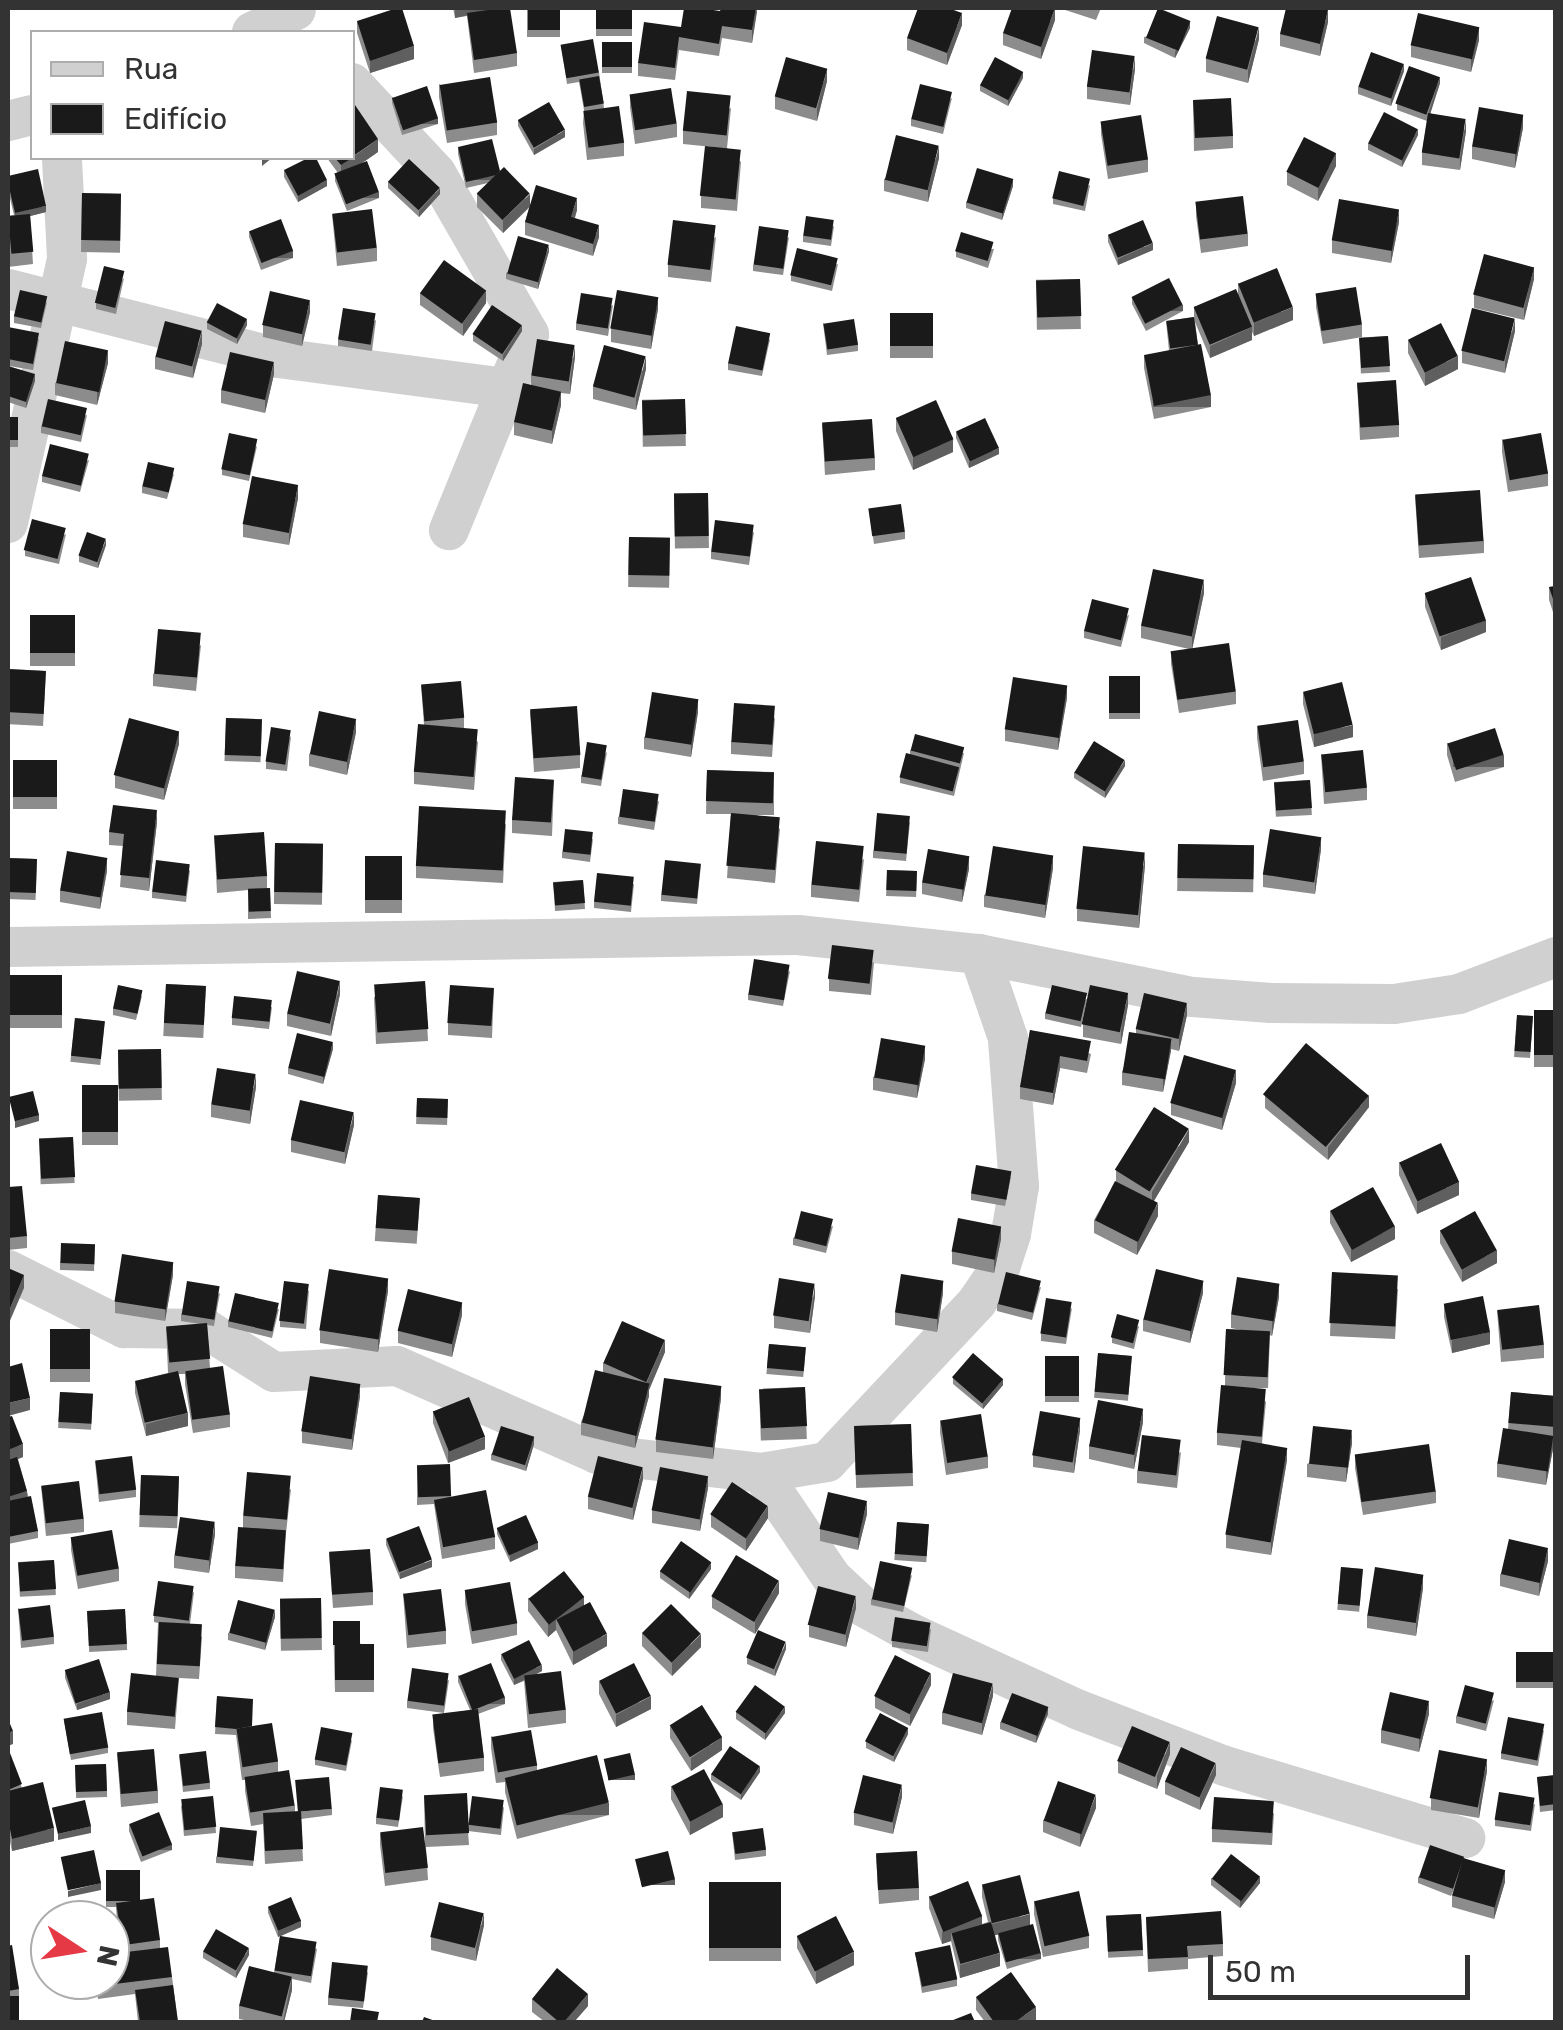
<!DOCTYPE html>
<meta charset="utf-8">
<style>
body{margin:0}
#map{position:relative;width:1563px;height:2030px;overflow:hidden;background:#fff;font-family:Rubik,sans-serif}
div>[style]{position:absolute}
.minor>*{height:40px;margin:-20px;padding:0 20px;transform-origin:20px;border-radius:20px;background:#d0d0d0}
.wall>*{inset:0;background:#8c8c8c;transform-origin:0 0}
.shaded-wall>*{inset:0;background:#5f5f5f;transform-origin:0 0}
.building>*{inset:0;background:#1a1a1a;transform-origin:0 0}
span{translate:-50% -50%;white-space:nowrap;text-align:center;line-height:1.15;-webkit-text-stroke:10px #fff;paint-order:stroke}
.frame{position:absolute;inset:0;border:10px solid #333;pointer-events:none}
.legend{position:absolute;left:30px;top:30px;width:325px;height:130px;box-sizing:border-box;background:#fff;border:2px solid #adadad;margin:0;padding:12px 18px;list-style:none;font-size:30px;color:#333}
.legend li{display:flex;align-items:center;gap:20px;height:50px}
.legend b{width:50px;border:2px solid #adadad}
.north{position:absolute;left:30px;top:1900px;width:100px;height:100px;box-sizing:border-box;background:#fff;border:2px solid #adadad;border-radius:50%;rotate:102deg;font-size:28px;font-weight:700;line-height:40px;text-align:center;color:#333}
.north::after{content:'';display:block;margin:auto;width:35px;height:45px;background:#e63946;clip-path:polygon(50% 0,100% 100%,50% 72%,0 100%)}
.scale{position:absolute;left:1208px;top:1955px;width:262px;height:45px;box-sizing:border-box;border:5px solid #333;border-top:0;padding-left:12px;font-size:30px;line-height:35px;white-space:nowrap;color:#333;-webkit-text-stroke:8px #fff;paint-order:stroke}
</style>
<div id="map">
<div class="minor">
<i style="left:252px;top:32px;width:49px;rotate:-26.6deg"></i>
<i style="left:352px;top:83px;width:123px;rotate:47deg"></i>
<i style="left:436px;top:173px;width:186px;rotate:60deg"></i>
<i style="left:529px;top:334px;width:212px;rotate:112.2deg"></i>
<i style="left:8px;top:121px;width:25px;rotate:-14deg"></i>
<i style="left:8px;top:289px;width:279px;rotate:14.3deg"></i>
<i style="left:278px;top:358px;width:230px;rotate:7.5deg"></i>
<i style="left:8px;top:523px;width:271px;rotate:-77.4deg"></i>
<i style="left:67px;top:258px;width:100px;rotate:-92.9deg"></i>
<i style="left:8px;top:947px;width:790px;rotate:-0.87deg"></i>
<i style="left:798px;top:935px;width:182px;rotate:6deg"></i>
<i style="left:979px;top:954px;width:218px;rotate:11.4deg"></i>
<i style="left:1193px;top:997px;width:78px;rotate:4.4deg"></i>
<i style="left:1271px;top:1003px;width:123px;rotate:0.5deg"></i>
<i style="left:1394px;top:1004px;width:66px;rotate:-8.7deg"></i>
<i style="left:1459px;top:994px;width:104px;rotate:-20.9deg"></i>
<i style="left:8px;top:1270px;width:130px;rotate:26.6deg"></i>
<i style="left:124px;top:1328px;width:82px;rotate:0.7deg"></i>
<i style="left:206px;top:1329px;width:80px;rotate:32.3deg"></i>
<i style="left:274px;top:1372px;width:123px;rotate:-2.8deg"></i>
<i style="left:397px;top:1366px;width:219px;rotate:23.7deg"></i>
<i style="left:597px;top:1454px;width:165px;rotate:6.6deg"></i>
<i style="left:761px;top:1473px;width:67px;rotate:-9.5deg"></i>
<i style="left:827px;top:1462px;width:219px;rotate:-46.8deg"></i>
<i style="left:977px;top:1302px;width:41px;rotate:-55.9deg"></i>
<i style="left:1000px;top:1268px;width:36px;rotate:-72deg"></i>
<i style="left:1011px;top:1234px;width:49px;rotate:-80.5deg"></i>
<i style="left:1019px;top:1186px;width:148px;rotate:-94.3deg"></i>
<i style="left:1008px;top:1038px;width:89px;rotate:-109deg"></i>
<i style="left:761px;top:1473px;width:127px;rotate:55.9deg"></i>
<i style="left:832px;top:1578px;width:41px;rotate:43deg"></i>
<i style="left:862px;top:1606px;width:60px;rotate:28.7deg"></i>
<i style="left:915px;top:1635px;width:180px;rotate:24.6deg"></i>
<i style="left:1079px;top:1710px;width:156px;rotate:21deg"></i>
<i style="left:1225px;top:1766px;width:251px;rotate:16.7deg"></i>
</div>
<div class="wall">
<i style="clip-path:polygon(453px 8px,496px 8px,517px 53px,517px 66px,474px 73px,467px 16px,455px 18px)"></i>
<i style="left:527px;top:8px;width:33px;height:29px"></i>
<i style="left:596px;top:8px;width:36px;height:28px"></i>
<i style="clip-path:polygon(757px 8px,752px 43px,722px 38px,719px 56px,679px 50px,675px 80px,638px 76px,638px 63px,681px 27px,720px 11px)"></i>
<i style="clip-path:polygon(1059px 8px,1101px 8px,1096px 20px)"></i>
<i style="clip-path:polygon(1055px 20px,1041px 59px,1003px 45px,1003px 33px)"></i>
<i style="clip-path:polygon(357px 21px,414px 59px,370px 73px,357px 33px)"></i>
<i style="clip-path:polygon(1328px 22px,1320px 56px,1280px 46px,1280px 34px)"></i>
<i style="clip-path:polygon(962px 25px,947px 65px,907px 50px,907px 38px)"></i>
<i style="clip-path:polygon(1190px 28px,1175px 58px,1144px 43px,1144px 37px)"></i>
<i style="clip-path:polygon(1259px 39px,1248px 83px,1206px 72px,1206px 59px)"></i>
<i style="clip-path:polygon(1479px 40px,1471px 72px,1411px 57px,1411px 45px)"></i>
<i style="left:632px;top:42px;width:31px;height:30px;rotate:90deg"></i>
<i style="clip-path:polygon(561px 45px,599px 72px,604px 108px,624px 143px,624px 156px,587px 160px,583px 123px,584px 110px,579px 82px,567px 84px)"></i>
<i style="clip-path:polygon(1135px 69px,1130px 105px,1087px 99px,1087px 87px)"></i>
<i style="clip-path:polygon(1404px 71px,1391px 106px,1358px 94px,1358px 87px)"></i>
<i style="clip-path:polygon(1023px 78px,1008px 106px,980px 91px,980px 85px)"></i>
<i style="clip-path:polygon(827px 81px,817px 121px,775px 109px,775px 97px)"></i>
<i style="clip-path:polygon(1440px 83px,1430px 113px,1466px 131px,1460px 170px,1422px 165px,1422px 153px,1427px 121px,1397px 110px,1397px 104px)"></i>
<i style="clip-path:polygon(439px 84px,497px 122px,497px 135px,447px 143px,439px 97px)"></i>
<i style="clip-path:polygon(630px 95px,677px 124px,677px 137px,635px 144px,630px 107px)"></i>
<i style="clip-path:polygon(392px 97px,438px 124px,402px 135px,392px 103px)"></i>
<i style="clip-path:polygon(952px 98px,943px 134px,911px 126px,911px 119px)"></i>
<i style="clip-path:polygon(1193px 100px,1233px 136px,1233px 148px,1194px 151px)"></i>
<i style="clip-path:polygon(731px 108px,727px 148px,741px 162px,737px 211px,701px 208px,701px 196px,713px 147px,683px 144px,683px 131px)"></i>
<i style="clip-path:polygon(518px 120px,565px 137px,534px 155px,518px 126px)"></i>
<i style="clip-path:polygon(1101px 122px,1148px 159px,1148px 172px,1108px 179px,1101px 134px)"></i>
<i style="clip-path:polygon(1523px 128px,1515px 168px,1472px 159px,1472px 146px)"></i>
<i style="clip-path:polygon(1418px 135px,1402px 167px,1368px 150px,1368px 143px)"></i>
<i style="clip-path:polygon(458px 147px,500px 171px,530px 204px,577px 210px,575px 218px,599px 237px,593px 256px,525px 235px,525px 222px,529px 208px,503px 233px,477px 207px,477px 194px,488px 183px,466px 188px,458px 154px)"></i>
<i style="clip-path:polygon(378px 152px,360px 164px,379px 198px,347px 211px,335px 181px,335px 174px,338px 173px,327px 158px,352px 158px)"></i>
<i style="clip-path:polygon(939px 158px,928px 202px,884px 191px,884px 179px)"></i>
<i style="clip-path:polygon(1336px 166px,1318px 201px,1287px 185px,1287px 172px)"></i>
<i style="clip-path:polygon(284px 170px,327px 186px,298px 202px,284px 177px)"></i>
<i style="clip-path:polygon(8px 176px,46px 212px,30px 216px,33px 264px,8px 267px,8px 216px,14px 215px,8px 190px)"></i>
<i style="clip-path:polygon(388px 182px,440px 194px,419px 217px,388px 188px)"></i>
<i style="clip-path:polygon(1090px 185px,1085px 211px,1053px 204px,1053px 198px)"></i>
<i style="clip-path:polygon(1013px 186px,1002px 220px,966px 208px,966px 202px)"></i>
<i style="left:82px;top:193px;width:39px;height:59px;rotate:1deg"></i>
<i style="clip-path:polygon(1196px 204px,1248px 234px,1248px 246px,1201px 253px,1196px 216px)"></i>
<i style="clip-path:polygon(332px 214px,377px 248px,377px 261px,337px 266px)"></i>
<i style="clip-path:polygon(1399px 222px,1391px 263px,1332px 253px,1332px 240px)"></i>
<i style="clip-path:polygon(834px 226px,831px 246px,803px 242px,803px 236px)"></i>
<i style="clip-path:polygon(249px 231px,293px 258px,261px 270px,249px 237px)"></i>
<i style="clip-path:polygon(1108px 235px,1153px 250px,1118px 265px,1108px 242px)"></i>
<i style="clip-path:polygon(716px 237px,711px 282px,668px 277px,668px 265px)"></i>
<i style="clip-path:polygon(789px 237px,783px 275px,753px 271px,753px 265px)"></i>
<i style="clip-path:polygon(994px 249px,988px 268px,956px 257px,956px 251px)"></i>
<i style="clip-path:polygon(549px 251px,538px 289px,506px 279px,506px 273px)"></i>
<i style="clip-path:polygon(838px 264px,832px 291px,791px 281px,791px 275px)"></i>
<i style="clip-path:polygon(124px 278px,116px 314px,96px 309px,96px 303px)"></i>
<i style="left:1080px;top:279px;width:50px;height:44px;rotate:89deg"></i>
<i style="clip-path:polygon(1534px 279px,1524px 320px,1474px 308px,1474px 295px)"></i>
<i style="clip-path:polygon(1238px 283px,1293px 320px,1254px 336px,1252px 332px,1252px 340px,1210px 358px,1195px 322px,1198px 345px,1211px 407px,1154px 419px,1144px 368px,1144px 356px,1169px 351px,1166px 321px,1194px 317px,1194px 307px,1238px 294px)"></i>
<i style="clip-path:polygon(420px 293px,486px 303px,463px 336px,420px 305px)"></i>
<i style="clip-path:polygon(1316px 294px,1362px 325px,1362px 337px,1323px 344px,1316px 307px)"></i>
<i style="clip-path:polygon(1132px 298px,1183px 311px,1146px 331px,1132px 304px)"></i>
<i style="clip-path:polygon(47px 302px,41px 328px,14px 323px,14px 316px)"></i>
<i style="clip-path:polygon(613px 305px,608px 336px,576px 330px,576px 324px)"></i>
<i style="clip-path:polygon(658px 309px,651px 349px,611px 342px,611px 329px)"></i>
<i style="clip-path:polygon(310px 312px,302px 346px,263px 337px,263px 325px)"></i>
<i style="left:933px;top:313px;width:45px;height:43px;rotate:90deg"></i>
<i style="clip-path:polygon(376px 320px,372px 351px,338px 346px,338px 340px)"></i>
<i style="clip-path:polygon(207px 323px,247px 325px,237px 344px,207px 329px)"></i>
<i style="clip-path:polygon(823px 323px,858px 345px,858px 351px,827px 355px)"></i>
<i style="clip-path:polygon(8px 327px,39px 339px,33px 370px,9px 366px,35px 381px,26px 408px,8px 402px)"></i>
<i style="clip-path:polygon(522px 331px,503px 361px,473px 341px,473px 334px)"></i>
<i style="clip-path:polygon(1515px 331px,1505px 373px,1462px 363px,1462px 351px)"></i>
<i style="left:1388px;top:336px;width:36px;height:29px;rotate:87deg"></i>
<i style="clip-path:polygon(770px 339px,762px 376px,728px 370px,728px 363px)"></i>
<i style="clip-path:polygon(1408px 340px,1458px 369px,1425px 386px,1408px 353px)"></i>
<i style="clip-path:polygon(202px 344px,193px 378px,155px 369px,155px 357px)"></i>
<i style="clip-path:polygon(575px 357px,570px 394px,561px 393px,561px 405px,552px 444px,514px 435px,514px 422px,531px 385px,531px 376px)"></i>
<i style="clip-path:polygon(108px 363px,97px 405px,55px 395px,55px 383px)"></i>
<i style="clip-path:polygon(646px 369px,636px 410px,593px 399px,593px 387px)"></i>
<i style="clip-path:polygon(274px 374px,265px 413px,221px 403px,221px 390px)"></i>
<i style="clip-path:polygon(1357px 382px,1399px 425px,1399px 437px,1360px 440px)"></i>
<i style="left:685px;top:399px;width:47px;height:43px;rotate:89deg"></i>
<i style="clip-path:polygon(87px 415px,81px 442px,41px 433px,41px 426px)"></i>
<i style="left:8px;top:417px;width:10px;height:30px"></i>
<i style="clip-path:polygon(896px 418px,953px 452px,913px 470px,896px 431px)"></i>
<i style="clip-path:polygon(822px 424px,875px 458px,875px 470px,825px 475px)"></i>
<i style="clip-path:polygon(956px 432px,999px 454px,969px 468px,956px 438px)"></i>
<i style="clip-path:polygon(1502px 439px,1548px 473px,1548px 486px,1508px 492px,1502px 452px)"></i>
<i style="clip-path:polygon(257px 446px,249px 481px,222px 475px,222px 469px)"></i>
<i style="clip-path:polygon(89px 460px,80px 492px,42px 482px,42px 476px)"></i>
<i style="clip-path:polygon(174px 474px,167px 499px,142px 493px,142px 486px)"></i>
<i style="left:708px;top:493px;width:55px;height:34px;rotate:89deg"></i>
<i style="clip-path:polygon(1415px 496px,1484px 541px,1484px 553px,1419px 558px)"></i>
<i style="clip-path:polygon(298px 498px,289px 545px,243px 537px,243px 524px)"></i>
<i style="clip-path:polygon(869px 510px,905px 532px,905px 539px,874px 544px)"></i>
<i style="clip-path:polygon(754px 532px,749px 565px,711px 559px,711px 552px)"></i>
<i style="clip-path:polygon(66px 534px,59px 564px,25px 556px,25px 550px)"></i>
<i style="left:629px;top:537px;width:41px;height:50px;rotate:1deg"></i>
<i style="clip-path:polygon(106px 545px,98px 568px,79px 562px,79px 556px)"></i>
<i style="clip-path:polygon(1556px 586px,1556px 621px,1549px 600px,1549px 587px)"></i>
<i style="clip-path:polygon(1204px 593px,1192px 649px,1236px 692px,1236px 704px,1179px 713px,1171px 664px,1171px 652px,1189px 649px,1141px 638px,1141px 626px)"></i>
<i style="clip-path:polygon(1425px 594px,1486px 632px,1441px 650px,1425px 607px)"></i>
<i style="left:30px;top:615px;width:45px;height:51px"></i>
<i style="clip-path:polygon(1129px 615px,1121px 647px,1084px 638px,1084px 631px)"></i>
<i style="clip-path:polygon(201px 645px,196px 691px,153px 686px,153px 674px)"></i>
<i style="left:8px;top:669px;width:38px;height:55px;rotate:3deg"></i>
<i style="left:1109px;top:676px;width:31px;height:43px"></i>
<i style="clip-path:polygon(421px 685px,464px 718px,464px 728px,478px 742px,474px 790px,414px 784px,414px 772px,424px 725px)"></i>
<i style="clip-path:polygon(1303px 692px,1353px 737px,1314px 747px,1303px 704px)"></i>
<i style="clip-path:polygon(1067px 698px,1058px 750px,1005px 741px,1005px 729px)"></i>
<i style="clip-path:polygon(530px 711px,580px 755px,580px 768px,534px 772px)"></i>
<i style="clip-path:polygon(698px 712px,691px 757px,644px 749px,644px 737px)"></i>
<i style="left:226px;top:718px;width:36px;height:43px;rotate:2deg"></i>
<i style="clip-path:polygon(775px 718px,772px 757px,731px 754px,731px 742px)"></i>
<i style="clip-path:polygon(1257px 726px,1304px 762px,1304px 774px,1263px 781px,1257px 738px)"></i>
<i style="clip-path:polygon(356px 732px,347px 775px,309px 766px,309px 754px)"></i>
<i style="clip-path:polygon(291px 736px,287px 771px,266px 769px,266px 762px)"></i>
<i style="clip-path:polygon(1447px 743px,1504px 767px,1455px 782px,1447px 755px)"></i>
<i style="clip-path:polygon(179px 744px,164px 800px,115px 788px,115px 775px)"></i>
<i style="clip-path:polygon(910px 750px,964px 753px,954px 796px,900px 783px,900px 777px,910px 754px)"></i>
<i style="clip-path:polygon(607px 752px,601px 786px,581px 783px,581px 776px)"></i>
<i style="clip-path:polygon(1321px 754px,1367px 788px,1367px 800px,1324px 804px)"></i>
<i style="left:13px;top:760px;width:44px;height:49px"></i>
<i style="clip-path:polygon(1125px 766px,1105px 798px,1074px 778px,1074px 772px)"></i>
<i style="clip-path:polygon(707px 770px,774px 772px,774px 815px,757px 815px,780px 829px,775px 883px,727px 878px,731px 814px,706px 814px)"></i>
<i style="clip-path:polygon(554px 780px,552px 836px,512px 833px,512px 820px)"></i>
<i style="left:1310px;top:780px;width:35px;height:36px;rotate:87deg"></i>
<i style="clip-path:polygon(659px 801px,654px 830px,618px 824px,618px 817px)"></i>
<i style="clip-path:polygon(157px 822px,149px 891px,120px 887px,123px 846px,109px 845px,109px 832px)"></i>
<i style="clip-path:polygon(910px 822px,906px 861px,873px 858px,873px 851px)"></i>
<i style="clip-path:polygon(506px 824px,503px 883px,416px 878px,416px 866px)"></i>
<i style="clip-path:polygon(214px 835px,267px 876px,267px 888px,270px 888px,271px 918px,248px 919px,248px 890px,217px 893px)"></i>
<i style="clip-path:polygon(593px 839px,590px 862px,562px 858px,562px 852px)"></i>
<i style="left:275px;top:843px;width:48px;height:61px;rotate:1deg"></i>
<i style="left:1178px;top:844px;width:76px;height:47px;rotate:1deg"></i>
<i style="clip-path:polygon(1321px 849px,1315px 894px,1263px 887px,1263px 874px)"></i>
<i style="left:365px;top:856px;width:37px;height:57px"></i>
<i style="left:8px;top:858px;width:29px;height:41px;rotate:2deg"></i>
<i style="clip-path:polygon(864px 859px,859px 902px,811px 897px,811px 885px)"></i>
<i style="clip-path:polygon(701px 864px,697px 904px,661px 901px,661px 895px)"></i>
<i style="clip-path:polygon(1145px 865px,1139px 928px,1077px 921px,1077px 909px)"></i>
<i style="clip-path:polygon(1053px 868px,1045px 918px,984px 907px,984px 895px)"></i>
<i style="clip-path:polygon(969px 869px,962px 902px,922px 894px,922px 882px)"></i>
<i style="clip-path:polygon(190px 870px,186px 902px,152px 898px,152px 892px)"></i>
<i style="left:887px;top:870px;width:30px;height:26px;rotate:2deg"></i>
<i style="clip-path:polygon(107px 871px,100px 909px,60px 902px,60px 890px)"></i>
<i style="left:583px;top:880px;width:29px;height:30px;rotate:86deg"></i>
<i style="clip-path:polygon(634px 884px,631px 912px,594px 908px,594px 902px)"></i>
<i style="clip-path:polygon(874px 962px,871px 995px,829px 991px,829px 979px)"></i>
<i style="clip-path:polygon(790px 971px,783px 1006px,748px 1000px,748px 994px)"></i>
<i style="left:8px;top:975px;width:54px;height:53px"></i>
<i style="clip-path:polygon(425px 981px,428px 1041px,376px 1044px,374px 997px)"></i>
<i style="left:166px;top:984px;width:40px;height:52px;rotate:3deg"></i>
<i style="clip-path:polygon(494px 988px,492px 1038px,448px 1035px,448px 1023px)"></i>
<i style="clip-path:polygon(340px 994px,331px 1036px,287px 1026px,287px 1014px)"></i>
<i style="clip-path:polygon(142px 996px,136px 1020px,113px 1015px,113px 1008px)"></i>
<i style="clip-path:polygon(1087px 999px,1081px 1027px,1045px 1019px,1045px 1013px)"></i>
<i style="clip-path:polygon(1128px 1005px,1121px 1044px,1083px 1037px,1083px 1024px)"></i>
<i style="clip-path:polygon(272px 1007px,269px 1029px,232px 1025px,232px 1018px)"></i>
<i style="left:1534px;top:1010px;width:22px;height:57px"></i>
<i style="clip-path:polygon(1187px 1015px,1179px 1051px,1171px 1049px,1163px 1092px,1122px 1085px,1122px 1072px,1136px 1033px,1136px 1029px)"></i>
<i style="left:1517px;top:1015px;width:16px;height:42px;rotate:4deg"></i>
<i style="left:75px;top:1018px;width:30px;height:44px;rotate:6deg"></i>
<i style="clip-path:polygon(1030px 1030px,1091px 1054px,1087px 1073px,1060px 1068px,1053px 1105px,1020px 1099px,1020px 1087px)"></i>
<i style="left:161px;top:1049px;width:51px;height:43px;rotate:89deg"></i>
<i style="clip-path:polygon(333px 1049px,323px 1084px,288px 1074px,288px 1068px)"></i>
<i style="clip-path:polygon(925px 1059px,917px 1098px,873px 1090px,873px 1077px)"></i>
<i style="clip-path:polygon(1236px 1083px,1222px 1130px,1171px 1115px,1171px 1103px)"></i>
<i style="left:82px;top:1085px;width:36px;height:60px"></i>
<i style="clip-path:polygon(256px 1087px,250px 1124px,211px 1117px,211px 1105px)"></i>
<i style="clip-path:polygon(1265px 1096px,1369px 1107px,1328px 1160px,1265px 1108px)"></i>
<i style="left:417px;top:1098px;width:31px;height:26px;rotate:2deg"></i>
<i style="clip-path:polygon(354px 1125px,345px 1164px,291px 1152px,291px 1140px)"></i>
<i style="left:73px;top:1137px;width:46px;height:34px;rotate:88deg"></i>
<i style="clip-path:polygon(1189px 1142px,1154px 1201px,1158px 1216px,1137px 1255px,1094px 1233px,1094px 1220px,1116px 1181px,1116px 1171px)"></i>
<i style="clip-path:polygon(1399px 1162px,1459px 1195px,1417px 1214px,1399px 1175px)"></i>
<i style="clip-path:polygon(1011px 1177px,1005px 1206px,971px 1200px,971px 1194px)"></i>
<i style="clip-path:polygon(8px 1187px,27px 1236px,27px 1248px,8px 1250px)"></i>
<i style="left:378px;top:1195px;width:42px;height:46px;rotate:4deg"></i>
<i style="clip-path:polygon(1330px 1211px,1395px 1239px,1351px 1262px,1330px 1223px)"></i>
<i style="clip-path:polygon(833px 1226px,826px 1253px,793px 1245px,793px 1238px)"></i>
<i style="clip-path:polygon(1440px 1230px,1497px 1263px,1462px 1282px,1440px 1243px)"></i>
<i style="clip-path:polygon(1001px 1239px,994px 1273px,952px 1264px,952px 1251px)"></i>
<i style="clip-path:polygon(95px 1244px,94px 1271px,60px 1270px,60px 1263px)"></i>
<i style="clip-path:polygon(1332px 1272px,1398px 1289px,1395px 1339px,1330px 1336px)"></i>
<i style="clip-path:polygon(173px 1275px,165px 1321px,115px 1313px,115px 1301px)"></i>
<i style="clip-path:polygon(1041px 1287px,1032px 1320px,997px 1311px,997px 1304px)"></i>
<i style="clip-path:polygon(309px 1290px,306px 1329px,280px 1327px,280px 1321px)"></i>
<i style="clip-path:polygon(388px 1291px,378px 1352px,320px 1343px,320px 1330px)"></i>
<i style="clip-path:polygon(220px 1293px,214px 1326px,207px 1325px,210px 1368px,230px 1414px,230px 1427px,193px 1433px,185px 1384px,185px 1374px,178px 1374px,188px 1426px,146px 1436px,135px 1393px,135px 1381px,168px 1373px,166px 1327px,200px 1324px,181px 1321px,181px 1314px)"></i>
<i style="clip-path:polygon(943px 1293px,937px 1332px,895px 1325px,895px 1313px)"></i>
<i style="clip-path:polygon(1203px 1293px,1190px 1343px,1143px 1331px,1143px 1319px)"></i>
<i style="clip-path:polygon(815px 1296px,810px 1333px,774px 1328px,774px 1316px)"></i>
<i style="clip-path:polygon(1279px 1297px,1272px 1336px,1270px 1335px,1268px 1388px,1253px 1388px,1266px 1402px,1262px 1443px,1287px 1460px,1271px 1555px,1226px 1548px,1226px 1535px,1241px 1448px,1217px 1445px,1217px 1433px,1225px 1385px,1226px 1329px,1241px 1330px,1231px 1328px,1231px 1315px)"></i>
<i style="clip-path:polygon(1444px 1305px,1490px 1344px,1452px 1353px,1444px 1317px)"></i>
<i style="clip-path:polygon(1072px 1308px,1066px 1344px,1041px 1341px,1041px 1334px)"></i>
<i style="clip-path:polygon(279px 1309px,272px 1338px,228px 1327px,228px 1321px)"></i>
<i style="clip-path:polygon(1497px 1310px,1544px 1345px,1544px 1358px,1501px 1362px)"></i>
<i style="clip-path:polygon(462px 1315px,452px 1357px,398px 1343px,398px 1331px)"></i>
<i style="clip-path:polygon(1139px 1326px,1134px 1349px,1112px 1343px,1112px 1337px)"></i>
<i style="left:50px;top:1329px;width:40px;height:53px"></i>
<i style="left:769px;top:1344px;width:37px;height:30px;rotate:5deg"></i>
<i style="clip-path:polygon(665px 1352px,649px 1390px,649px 1396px,635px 1448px,581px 1435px,581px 1422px,603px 1372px,603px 1363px)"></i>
<i style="left:1098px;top:1353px;width:34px;height:45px;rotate:5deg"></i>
<i style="left:1045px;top:1356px;width:34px;height:46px"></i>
<i style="clip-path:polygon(953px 1378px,1003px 1385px,983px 1409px,953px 1384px)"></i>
<i style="left:805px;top:1387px;width:52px;height:46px;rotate:88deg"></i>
<i style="left:60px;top:1392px;width:33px;height:36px;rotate:3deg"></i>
<i style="clip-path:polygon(1511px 1392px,1556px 1396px,1556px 1439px,1553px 1439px,1553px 1449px,1546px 1485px,1497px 1477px,1497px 1464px,1508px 1429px)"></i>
<i style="clip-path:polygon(360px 1396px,352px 1450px,302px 1443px,302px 1431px)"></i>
<i style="clip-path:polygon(721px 1398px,713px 1459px,656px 1452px,656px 1439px)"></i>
<i style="clip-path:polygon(433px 1411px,485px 1449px,448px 1463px,433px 1423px)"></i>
<i style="clip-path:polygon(8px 1417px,23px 1457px,18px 1459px,38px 1531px,38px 1538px,8px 1544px)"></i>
<i style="clip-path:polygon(940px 1420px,988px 1456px,988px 1468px,946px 1475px,940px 1432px)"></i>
<i style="clip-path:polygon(1143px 1422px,1134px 1469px,1089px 1459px,1089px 1446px)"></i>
<i style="left:911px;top:1424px;width:62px;height:57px;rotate:88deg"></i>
<i style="clip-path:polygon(1080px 1430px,1074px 1473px,1033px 1467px,1033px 1455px)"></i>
<i style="clip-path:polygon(1352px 1443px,1346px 1482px,1307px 1477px,1307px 1464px)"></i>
<i style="clip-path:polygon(534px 1444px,526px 1471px,491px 1460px,491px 1454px)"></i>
<i style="clip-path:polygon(1181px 1452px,1177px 1488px,1137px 1483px,1137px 1471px)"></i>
<i style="clip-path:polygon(1355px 1455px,1436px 1491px,1436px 1503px,1363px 1515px,1355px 1468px)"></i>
<i style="clip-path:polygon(95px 1461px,136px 1490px,136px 1497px,99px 1502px)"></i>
<i style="clip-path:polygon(417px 1465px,495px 1537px,495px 1549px,442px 1559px,434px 1504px,417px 1505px)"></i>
<i style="left:141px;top:1475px;width:38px;height:52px;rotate:2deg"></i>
<i style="clip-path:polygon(643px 1479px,633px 1520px,588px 1509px,588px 1497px)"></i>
<i style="clip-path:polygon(41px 1486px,84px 1519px,84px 1532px,46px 1536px)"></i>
<i style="clip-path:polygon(708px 1488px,700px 1531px,652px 1523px,652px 1510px)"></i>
<i style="clip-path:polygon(291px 1489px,286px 1533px,283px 1582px,235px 1578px,235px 1566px,243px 1527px,243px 1516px)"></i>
<i style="clip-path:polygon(867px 1514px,858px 1550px,820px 1541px,820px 1529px)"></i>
<i style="clip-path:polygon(711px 1515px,768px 1518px,746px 1551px,711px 1527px)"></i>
<i style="left:897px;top:1522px;width:32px;height:38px;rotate:4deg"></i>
<i style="clip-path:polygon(497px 1528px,538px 1549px,510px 1562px,497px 1534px)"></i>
<i style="clip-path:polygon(215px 1534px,209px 1573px,174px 1568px,174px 1556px)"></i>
<i style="clip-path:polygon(71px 1538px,119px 1568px,119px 1581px,78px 1589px,71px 1550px)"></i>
<i style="clip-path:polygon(386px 1539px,432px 1567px,400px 1579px,386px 1545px)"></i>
<i style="clip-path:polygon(329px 1553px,373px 1592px,373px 1605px,333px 1608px)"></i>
<i style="left:54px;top:1560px;width:35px;height:36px;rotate:87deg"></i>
<i style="clip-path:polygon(1548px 1561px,1539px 1596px,1500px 1586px,1500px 1574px)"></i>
<i style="left:1341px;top:1567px;width:22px;height:43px;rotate:5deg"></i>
<i style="clip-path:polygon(711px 1569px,689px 1599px,660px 1578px,660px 1571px)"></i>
<i style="clip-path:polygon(912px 1575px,903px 1612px,871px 1605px,871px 1599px)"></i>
<i style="clip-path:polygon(1423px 1588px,1416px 1636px,1367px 1628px,1367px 1615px)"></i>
<i style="clip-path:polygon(465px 1591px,517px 1623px,517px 1635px,472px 1644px,465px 1604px)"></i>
<i style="clip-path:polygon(194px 1592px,190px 1624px,202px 1637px,199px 1679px,179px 1678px,175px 1729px,127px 1725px,127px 1712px,156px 1676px,158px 1623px,154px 1622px,154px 1616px)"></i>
<i style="clip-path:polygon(403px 1593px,446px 1631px,446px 1644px,407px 1648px)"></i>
<i style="clip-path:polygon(779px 1593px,755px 1634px,712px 1608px,712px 1596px)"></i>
<i style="left:321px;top:1598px;width:52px;height:41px;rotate:89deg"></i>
<i style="clip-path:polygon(528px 1598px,584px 1606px,607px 1646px,573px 1665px,556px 1630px,548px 1637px,528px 1611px)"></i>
<i style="clip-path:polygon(18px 1608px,54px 1637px,54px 1644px,21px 1648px)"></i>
<i style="clip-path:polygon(856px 1608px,846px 1647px,809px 1637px,809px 1625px)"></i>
<i style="left:125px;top:1609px;width:41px;height:38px;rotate:87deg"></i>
<i style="clip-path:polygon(275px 1617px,265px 1650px,228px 1640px,228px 1633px)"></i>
<i style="clip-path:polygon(333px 1621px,361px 1644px,374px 1644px,374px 1692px,335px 1692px)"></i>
<i style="clip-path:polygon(931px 1629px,928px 1652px,892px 1647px,892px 1641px)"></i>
<i style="clip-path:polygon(642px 1633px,701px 1647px,672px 1676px,642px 1646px)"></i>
<i style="clip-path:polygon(786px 1649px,775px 1676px,747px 1664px,747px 1658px)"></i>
<i style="left:1556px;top:1652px;width:36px;height:40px;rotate:90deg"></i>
<i style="clip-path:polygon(501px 1654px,542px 1671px,535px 1675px,566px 1710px,566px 1723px,528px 1728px,524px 1681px,514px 1685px,501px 1660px)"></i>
<i style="clip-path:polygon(65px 1672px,110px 1699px,77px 1710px,65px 1678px)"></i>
<i style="clip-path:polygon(458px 1675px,505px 1704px,478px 1714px,484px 1758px,484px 1771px,440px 1777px,433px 1728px,433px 1716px,470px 1710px,458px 1682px)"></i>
<i style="clip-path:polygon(449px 1680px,444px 1713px,407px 1708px,407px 1701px)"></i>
<i style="clip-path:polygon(599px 1681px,651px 1709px,616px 1727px,599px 1694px)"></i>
<i style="clip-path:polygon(931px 1685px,910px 1726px,875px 1708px,875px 1696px)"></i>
<i style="clip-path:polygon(217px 1696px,252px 1726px,278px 1762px,278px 1772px,295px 1806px,295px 1812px,332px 1809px,332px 1815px,301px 1819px,303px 1861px,265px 1864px,263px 1824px,251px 1826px,245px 1791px,245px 1780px,242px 1780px,236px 1735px,215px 1734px)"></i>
<i style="clip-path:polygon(993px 1696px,982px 1735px,942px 1724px,942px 1712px)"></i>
<i style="clip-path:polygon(1494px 1700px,1486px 1731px,1456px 1723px,1456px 1716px)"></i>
<i style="clip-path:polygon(736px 1712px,785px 1713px,765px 1740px,736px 1719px)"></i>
<i style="clip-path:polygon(1048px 1714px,1036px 1743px,1000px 1729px,1000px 1722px)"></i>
<i style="clip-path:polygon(1429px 1714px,1419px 1752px,1381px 1743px,1381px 1730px)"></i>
<i style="clip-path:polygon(64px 1720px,108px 1747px,108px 1753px,71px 1760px)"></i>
<i style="clip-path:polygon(670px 1726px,722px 1750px,691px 1771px,670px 1738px)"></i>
<i style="clip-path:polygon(1544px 1730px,1538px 1766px,1501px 1759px,1501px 1753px)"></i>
<i style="clip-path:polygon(908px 1734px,894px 1762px,866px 1748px,866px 1742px)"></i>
<i style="clip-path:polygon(491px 1736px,537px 1765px,537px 1771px,609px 1815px,517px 1839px,505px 1792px,505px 1782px,496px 1783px,491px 1748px)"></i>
<i style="clip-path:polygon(352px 1740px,346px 1771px,315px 1765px,315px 1759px)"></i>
<i style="clip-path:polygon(117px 1753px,158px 1791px,158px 1803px,121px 1807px)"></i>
<i style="clip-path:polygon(8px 1754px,22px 1788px,54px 1841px,12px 1851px,8px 1832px)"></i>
<i style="clip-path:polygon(1170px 1754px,1157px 1789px,1118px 1773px,1118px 1761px)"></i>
<i style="clip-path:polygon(179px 1755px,210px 1783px,210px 1789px,183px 1792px)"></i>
<i style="left:106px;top:1764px;width:33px;height:31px;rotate:88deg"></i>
<i style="clip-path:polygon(1487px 1771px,1479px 1818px,1431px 1810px,1431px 1798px)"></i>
<i style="clip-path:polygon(760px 1772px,741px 1800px,711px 1780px,711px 1774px)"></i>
<i style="clip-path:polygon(1216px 1775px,1200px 1810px,1165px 1794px,1165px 1781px)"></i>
<i style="clip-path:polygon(1556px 1775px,1556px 1810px,1540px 1812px,1537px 1777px)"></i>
<i style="clip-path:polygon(671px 1786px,723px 1817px,690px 1835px,671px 1799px)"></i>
<i style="clip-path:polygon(424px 1795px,468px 1823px,504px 1807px,501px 1835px,468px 1831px,469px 1845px,426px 1847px,428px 1880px,385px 1886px,380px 1845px,380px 1833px,425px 1845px)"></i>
<i style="clip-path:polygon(213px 1796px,216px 1833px,184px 1836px,181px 1806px)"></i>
<i style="clip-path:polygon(403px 1796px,398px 1827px,376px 1824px,376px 1818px)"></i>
<i style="clip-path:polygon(902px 1797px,893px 1834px,854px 1825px,854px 1813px)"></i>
<i style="clip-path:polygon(1535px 1804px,1531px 1831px,1495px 1826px,1495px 1820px)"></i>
<i style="clip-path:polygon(1096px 1808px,1080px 1847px,1043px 1832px,1043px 1820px)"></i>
<i style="clip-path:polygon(1274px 1813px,1272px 1845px,1212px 1842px,1212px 1829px)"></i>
<i style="clip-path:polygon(129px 1824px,172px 1850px,141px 1862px,129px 1831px)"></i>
<i style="clip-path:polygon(257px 1831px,253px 1866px,216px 1863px,216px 1857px)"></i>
<i style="clip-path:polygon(732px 1832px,766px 1850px,766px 1856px,735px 1860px)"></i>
<i style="clip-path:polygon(876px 1855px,919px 1888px,919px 1900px,879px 1904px)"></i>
<i style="clip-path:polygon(1464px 1858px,1505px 1882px,1494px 1919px,1452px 1907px,1452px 1895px,1455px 1887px,1451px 1896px,1418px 1883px,1418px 1877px)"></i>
<i style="clip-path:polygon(106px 1870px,140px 1900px,160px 1940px,160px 1948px,172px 1977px,178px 2022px,138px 2022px,135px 1994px,98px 1999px,95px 1980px,110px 1980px,110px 1923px,117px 1922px,116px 1907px,106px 1907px)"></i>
<i style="clip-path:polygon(1211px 1878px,1260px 1883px,1240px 1908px,1211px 1885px)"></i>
<i style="left:709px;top:1882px;width:72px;height:79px"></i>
<i style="clip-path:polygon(982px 1884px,1030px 1925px,1041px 1959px,1007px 1969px,998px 1940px,998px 1934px,995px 1935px,1000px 1966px,960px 1978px,951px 1941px,942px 1944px,929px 1908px,929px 1896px,982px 1924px,988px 1922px,982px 1897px)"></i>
<i style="clip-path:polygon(1034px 1901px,1089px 1936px,1089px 1948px,1043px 1957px,1034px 1914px)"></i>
<i style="clip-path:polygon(268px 1907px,301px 1927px,281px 1936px,317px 1949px,311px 1983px,292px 1979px,292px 1990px,284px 2022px,255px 2022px,239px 2019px,239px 2006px,274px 1973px,280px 1936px,278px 1937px,268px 1913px)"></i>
<i style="left:1141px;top:1914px;width:42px;height:35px;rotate:87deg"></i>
<i style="clip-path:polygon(1146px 1917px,1223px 1944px,1223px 1956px,1188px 1959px,1188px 1969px,1148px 1972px)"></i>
<i style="clip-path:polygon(484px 1925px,476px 1961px,431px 1950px,431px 1937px)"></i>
<i style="clip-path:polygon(797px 1936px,854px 1965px,816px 1984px,797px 1948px)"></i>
<i style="clip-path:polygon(8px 1946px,19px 1989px,19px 2022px,8px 2022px)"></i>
<i style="clip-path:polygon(203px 1952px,249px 1955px,236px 1978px,203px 1958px)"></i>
<i style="clip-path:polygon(915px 1952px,957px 1979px,957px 1986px,922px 1993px)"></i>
<i style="clip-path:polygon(368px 1972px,363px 2008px,328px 2005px,328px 1998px)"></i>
<i style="clip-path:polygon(976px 1997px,1036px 2020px,1032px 2022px,985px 2022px,976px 2010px)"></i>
<i style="clip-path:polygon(532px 1999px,588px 2006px,574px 2022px,545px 2022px,532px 2012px)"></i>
</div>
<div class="shaded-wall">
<i style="clip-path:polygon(455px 8px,496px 8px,496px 9px,455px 18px)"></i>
<i style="clip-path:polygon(756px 8px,757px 12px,752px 43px,752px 30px)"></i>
<i style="clip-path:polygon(1055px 8px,1055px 20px,1041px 59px,1041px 47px)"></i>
<i style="clip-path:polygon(1328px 10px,1328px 22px,1320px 56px,1320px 44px)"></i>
<i style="clip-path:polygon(962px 13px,962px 25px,947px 65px,947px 53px)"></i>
<i style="clip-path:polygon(1190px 21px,1190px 28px,1175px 58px,1175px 52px)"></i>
<i style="clip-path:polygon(1259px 27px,1259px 39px,1248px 83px,1248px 70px)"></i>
<i style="clip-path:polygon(1479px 27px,1479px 40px,1471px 72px,1471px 59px)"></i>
<i style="clip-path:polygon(414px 46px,414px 59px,370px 73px,370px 61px)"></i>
<i style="clip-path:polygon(1135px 56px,1135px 69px,1130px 105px,1130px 93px)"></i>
<i style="clip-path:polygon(1404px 64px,1404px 71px,1391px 106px,1391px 100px)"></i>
<i style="clip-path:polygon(827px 69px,827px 81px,817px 121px,817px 109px)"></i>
<i style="clip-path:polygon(1023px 72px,1023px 78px,1008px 106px,1008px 100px)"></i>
<i style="clip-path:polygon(1440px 77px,1440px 83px,1428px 121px,1428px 114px)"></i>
<i style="clip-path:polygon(1523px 115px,1523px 128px,1515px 168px,1515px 155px)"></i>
<i style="left:438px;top:118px;width:6px;height:38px;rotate:90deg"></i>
<i style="clip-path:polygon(1466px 119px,1466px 131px,1460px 170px,1460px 158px)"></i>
<i style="clip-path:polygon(1418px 129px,1418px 135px,1402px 167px,1402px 160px)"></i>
<i style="clip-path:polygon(565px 130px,565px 137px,534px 155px,534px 149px)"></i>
<i style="clip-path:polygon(378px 139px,378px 152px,341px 178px,341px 165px)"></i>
<i style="clip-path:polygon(939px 146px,939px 158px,928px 202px,928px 190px)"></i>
<i style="clip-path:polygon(1336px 153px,1336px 166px,1318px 201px,1318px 189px)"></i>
<i style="clip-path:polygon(265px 158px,272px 158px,262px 166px,262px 160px)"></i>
<i style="left:500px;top:174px;width:6px;height:35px;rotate:90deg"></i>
<i style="clip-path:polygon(1013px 179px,1013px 186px,1002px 220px,1002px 214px)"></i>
<i style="clip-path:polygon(327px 180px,327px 186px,298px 202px,298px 196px)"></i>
<i style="clip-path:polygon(440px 188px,440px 194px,419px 217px,419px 211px)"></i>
<i style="left:379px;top:192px;width:6px;height:35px;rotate:90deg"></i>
<i style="clip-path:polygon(530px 194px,530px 206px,503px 233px,503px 220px)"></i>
<i style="clip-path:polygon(577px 198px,577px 210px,571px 229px,571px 217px)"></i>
<i style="clip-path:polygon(46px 206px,46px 212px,15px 220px,15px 213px)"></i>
<i style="clip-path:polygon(1399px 210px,1399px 222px,1391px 263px,1391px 251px)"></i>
<i style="clip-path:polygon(599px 225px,599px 237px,593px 256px,593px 244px)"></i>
<i style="clip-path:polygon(1153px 243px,1153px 250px,1118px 265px,1118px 259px)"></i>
<i style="clip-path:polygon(549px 245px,549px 251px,538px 289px,538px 282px)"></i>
<i style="left:293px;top:251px;width:7px;height:34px;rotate:90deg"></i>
<i style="clip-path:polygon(1534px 267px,1534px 279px,1524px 320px,1524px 308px)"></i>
<i style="clip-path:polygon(486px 290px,486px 303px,463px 336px,463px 323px)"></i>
<i style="clip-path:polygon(658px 297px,658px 309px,651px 349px,651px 336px)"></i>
<i style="clip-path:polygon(310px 300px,310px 312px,302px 346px,302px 334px)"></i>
<i style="left:1183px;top:305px;width:6px;height:42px;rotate:90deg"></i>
<i style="clip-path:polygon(1293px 307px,1293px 320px,1254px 336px,1254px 323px)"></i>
<i style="clip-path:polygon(247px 319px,247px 325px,237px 344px,237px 338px)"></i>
<i style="clip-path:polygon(1515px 319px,1515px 331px,1505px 373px,1505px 361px)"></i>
<i style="clip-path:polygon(522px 325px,522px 331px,503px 361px,503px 355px)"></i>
<i style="clip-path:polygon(1252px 327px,1252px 340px,1210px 358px,1210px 346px)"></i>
<i style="clip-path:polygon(202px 331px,202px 344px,193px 378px,193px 366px)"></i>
<i style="clip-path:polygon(575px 345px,575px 357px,570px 394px,570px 382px)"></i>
<i style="clip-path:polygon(108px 350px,108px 363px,97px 405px,97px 393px)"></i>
<i style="clip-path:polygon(646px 356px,646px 369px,636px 410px,636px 398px)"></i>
<i style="clip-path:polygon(1458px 356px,1458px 369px,1425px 386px,1425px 373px)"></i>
<i style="clip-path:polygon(274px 362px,274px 374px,265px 413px,265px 400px)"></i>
<i style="clip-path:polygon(35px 374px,35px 381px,26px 408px,26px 402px)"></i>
<i style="clip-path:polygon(561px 392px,561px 405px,552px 444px,552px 431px)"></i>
<i style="left:1211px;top:395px;width:12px;height:58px;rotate:90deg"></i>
<i style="clip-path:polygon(953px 439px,953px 452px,913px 470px,913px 457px)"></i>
<i style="clip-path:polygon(999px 448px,999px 454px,969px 468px,969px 462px)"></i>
<i style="clip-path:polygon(298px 485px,298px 498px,289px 545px,289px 533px)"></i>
<i style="clip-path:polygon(106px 539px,106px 545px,98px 568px,98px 562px)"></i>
<i style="clip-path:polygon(1204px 580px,1204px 593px,1192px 650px,1192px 637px)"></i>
<i style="clip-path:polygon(1486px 620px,1486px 632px,1441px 650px,1441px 637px)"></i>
<i style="clip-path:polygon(1067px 686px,1067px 698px,1058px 750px,1058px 738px)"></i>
<i style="clip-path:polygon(698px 699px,698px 712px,691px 757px,691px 744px)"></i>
<i style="clip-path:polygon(356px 719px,356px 732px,347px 775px,347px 762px)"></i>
<i style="clip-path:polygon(1353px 725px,1353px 737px,1314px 747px,1314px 734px)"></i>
<i style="clip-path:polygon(179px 731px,179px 744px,164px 800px,164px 787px)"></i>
<i style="left:1504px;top:755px;width:12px;height:51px;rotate:90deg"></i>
<i style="clip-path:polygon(1125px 760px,1125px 766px,1105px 798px,1105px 791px)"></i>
<i style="clip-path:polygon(157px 810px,157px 822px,149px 891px,149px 878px)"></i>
<i style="clip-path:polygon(1321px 837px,1321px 849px,1315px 894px,1315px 882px)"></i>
<i style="clip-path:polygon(1145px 852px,1145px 865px,1139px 928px,1139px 915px)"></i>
<i style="clip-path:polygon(969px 856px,969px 869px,962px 902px,962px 889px)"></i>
<i style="clip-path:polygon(1053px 856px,1053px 868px,1045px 918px,1045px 905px)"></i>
<i style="clip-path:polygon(107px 858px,107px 871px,100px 909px,100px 896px)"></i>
<i style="clip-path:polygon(340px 981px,340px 994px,331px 1036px,331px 1024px)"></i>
<i style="clip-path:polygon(1128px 993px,1128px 1005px,1121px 1044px,1121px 1031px)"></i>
<i style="clip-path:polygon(1187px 1003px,1187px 1015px,1179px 1051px,1179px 1038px)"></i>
<i style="clip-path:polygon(1171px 1039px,1171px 1051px,1163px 1092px,1163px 1079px)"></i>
<i style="clip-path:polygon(333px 1042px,333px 1049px,323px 1084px,323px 1077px)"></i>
<i style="clip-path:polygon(925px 1046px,925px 1059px,917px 1098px,917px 1086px)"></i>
<i style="clip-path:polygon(1060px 1056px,1060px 1068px,1053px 1105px,1053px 1093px)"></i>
<i style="clip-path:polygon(1236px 1070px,1236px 1083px,1222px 1130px,1222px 1117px)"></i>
<i style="clip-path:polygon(256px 1074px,256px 1087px,250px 1124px,250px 1111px)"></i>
<i style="clip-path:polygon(1369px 1095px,1369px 1107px,1328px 1160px,1328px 1147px)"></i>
<i style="clip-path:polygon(354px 1112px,354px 1125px,345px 1164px,345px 1152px)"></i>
<i style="clip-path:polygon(39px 1115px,39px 1121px,15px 1128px,15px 1121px)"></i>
<i style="clip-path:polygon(1189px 1129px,1189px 1142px,1152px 1204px,1152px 1192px)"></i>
<i style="clip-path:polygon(1459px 1182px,1459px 1195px,1417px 1214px,1417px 1202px)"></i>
<i style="clip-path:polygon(1158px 1203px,1158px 1216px,1137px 1255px,1137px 1243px)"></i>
<i style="clip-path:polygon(1001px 1226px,1001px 1239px,994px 1273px,994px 1260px)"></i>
<i style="clip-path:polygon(1395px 1226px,1395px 1239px,1351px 1262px,1351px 1250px)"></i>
<i style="clip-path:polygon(1497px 1250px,1497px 1263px,1462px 1282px,1462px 1270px)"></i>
<i style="clip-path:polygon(173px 1262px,173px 1275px,165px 1321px,165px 1308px)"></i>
<i style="clip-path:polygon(24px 1275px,24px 1288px,9px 1323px,9px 1311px)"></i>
<i style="clip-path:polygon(388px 1278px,388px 1291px,378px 1352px,378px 1340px)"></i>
<i style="clip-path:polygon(943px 1281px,943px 1293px,937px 1332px,937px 1319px)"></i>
<i style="clip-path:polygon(1203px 1281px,1203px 1293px,1190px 1343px,1190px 1330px)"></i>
<i style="clip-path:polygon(815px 1284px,815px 1296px,810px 1333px,810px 1321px)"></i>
<i style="clip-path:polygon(1279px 1284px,1279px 1297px,1272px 1336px,1272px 1323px)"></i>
<i style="clip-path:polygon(462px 1302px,462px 1315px,452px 1357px,452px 1344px)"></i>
<i style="clip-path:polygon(1490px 1332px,1490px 1344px,1452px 1353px,1452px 1340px)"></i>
<i style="clip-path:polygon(665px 1340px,665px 1352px,649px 1390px,649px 1396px,635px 1448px,635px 1436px,647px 1382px)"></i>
<i style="clip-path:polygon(1003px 1379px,1003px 1385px,983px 1409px,983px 1403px)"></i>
<i style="clip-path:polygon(360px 1384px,360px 1396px,352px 1450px,352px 1438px)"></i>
<i style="clip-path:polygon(721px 1386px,721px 1398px,713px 1459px,713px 1447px)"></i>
<i style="clip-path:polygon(30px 1398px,30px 1410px,8px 1416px,8px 1403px)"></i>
<i style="clip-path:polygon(1143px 1409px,1143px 1422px,1134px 1469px,1134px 1456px)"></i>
<i style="clip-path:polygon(188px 1413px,188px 1426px,146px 1436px,146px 1424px)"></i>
<i style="clip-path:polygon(1080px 1418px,1080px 1430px,1074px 1473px,1074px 1461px)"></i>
<i style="clip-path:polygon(1352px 1430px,1352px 1443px,1346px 1482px,1346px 1470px)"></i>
<i style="clip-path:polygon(1553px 1436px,1553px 1449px,1546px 1485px,1546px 1472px)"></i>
<i style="clip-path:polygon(485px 1437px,485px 1449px,448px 1463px,448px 1451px)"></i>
<i style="clip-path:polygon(534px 1437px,534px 1444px,526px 1471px,526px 1465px)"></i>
<i style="clip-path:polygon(23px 1444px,23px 1457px,8px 1463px,8px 1450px)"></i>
<i style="clip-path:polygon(1287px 1448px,1287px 1460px,1271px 1555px,1271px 1542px)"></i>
<i style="clip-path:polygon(643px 1467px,643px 1479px,633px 1520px,633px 1508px)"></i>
<i style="clip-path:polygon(708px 1476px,708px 1488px,700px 1531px,700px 1519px)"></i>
<i style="clip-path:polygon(27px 1491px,27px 1497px,8px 1503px,8px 1497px)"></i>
<i style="clip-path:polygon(867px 1501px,867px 1514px,858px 1550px,858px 1538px)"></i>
<i style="clip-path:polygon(768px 1506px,768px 1518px,746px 1551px,746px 1538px)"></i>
<i style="clip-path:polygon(215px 1522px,215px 1534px,209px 1573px,209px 1561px)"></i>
<i style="clip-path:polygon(538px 1542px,538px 1549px,510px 1562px,510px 1555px)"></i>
<i style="clip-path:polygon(1548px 1548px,1548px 1561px,1539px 1596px,1539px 1583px)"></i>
<i style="clip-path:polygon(432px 1560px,432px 1567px,400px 1579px,400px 1573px)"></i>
<i style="clip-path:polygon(711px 1562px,711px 1569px,689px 1599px,689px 1592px)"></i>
<i style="clip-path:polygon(1423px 1575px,1423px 1588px,1416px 1636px,1416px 1623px)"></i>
<i style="clip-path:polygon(779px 1581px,779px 1593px,755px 1634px,755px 1621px)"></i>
<i style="clip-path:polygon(856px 1596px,856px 1608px,846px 1647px,846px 1634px)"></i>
<i style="clip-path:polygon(584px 1597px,584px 1609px,556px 1620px,556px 1630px,548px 1637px,548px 1624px)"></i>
<i style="clip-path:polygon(275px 1610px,275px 1617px,265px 1650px,265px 1643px)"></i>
<i style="clip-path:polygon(607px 1634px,607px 1646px,573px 1665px,573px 1652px)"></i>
<i style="clip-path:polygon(701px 1634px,701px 1647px,672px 1676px,672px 1663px)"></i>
<i style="clip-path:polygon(786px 1642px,786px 1649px,775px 1676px,775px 1670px)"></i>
<i style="clip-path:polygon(542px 1665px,542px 1671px,514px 1685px,514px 1679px)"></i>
<i style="clip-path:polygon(931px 1673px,931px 1685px,910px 1726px,910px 1714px)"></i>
<i style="clip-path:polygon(993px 1684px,993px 1696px,982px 1735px,982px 1723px)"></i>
<i style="clip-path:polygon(110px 1692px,110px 1699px,77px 1710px,77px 1704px)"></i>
<i style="clip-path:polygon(651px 1696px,651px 1709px,616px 1727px,616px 1715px)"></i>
<i style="left:505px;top:1697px;width:7px;height:35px;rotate:90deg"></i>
<i style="clip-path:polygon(1429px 1701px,1429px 1714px,1419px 1752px,1419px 1740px)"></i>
<i style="clip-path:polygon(785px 1707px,785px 1713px,765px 1740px,765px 1734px)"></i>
<i style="clip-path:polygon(1048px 1707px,1048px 1714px,1036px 1743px,1036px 1737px)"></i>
<i style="clip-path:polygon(908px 1728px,908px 1734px,894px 1762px,894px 1756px)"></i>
<i style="clip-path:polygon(13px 1731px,13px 1744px,8px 1746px,8px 1733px)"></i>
<i style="clip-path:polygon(722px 1737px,722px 1750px,691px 1771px,691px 1758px)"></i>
<i style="clip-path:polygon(1170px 1742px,1170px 1754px,1157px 1789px,1157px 1776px)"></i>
<i style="clip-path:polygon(1487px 1759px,1487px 1771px,1479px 1818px,1479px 1806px)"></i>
<i style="clip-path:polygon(1216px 1763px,1216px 1775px,1200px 1810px,1200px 1797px)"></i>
<i style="clip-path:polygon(760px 1766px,760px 1772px,741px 1800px,741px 1794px)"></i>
<i style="left:635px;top:1774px;width:6px;height:27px;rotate:90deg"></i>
<i style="clip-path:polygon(902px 1785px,902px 1797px,893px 1834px,893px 1821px)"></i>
<i style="clip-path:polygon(1096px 1795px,1096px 1808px,1080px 1847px,1080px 1835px)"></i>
<i style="left:609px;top:1803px;width:12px;height:95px;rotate:90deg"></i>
<i style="clip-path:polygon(723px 1804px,723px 1817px,690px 1835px,690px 1822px)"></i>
<i style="clip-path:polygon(91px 1826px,91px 1833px,58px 1840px,58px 1834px)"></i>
<i style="clip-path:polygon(54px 1828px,54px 1841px,12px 1851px,12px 1839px)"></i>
<i style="left:172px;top:1844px;width:6px;height:33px;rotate:90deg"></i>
<i style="clip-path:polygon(1505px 1870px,1505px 1882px,1494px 1919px,1494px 1907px)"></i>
<i style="clip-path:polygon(1260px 1877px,1260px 1883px,1240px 1908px,1240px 1901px)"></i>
<i style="left:675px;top:1879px;width:6px;height:34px;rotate:90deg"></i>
<i style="clip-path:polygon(101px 1883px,101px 1890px,68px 1897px,68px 1891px)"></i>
<i style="clip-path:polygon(484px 1913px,484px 1925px,476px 1961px,476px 1948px)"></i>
<i style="clip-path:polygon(1030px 1914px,1030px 1927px,992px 1936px,992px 1924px)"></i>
<i style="clip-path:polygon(982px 1916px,982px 1929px,951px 1933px,951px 1941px,942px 1944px,942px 1932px)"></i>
<i style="clip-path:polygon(301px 1921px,301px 1927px,278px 1937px,278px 1931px)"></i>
<i style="clip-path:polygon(249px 1948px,249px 1955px,236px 1978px,236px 1972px)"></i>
<i style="clip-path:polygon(854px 1952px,854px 1965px,816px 1984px,816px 1971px)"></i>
<i style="clip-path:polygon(1000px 1953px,1000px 1966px,960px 1978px,960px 1965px)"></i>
<i style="left:1041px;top:1953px;width:6px;height:35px;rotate:90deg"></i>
<i style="clip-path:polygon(292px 1977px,292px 1990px,284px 2022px,283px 2022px)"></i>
<i style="clip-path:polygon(588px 1994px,588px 2006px,574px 2022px,564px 2022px)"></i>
<i style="clip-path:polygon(1036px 2007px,1036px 2020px,1032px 2022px,1015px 2022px)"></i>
</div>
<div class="building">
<i style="clip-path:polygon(397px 8px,402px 8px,414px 46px,370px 61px,357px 21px)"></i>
<i style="clip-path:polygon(502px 8px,510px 8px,517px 53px,474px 60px,467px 13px)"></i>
<i style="left:528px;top:8px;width:32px;height:22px"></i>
<i style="left:596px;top:8px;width:36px;height:21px"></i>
<i style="clip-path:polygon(684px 8px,700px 8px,720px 11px,721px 8px,756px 8px,752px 30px,722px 26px,719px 44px,679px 37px,675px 68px,638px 63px,644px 22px,681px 27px)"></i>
<i style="clip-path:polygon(918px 8px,948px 8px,962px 13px,947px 53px,907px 38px)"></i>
<i style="clip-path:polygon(1012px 8px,1055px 8px,1041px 47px,1003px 33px)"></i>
<i style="left:1158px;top:8px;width:35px;height:32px;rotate:22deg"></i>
<i style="clip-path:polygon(1286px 8px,1318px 8px,1328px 10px,1320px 44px,1280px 34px)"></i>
<i style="left:1418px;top:13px;width:63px;height:33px;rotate:13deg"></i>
<i style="left:1217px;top:16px;width:43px;height:44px;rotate:15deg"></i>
<i style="left:593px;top:39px;width:34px;height:33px;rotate:80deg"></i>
<i style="left:632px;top:42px;width:25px;height:30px;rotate:90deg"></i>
<i style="left:1092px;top:50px;width:43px;height:37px;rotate:8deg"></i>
<i style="left:1371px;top:52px;width:35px;height:37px;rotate:20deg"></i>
<i style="left:786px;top:57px;width:43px;height:41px;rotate:16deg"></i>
<i style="left:995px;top:57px;width:32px;height:32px;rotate:28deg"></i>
<i style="left:1409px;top:66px;width:33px;height:40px;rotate:20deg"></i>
<i style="left:599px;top:76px;width:28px;height:20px;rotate:80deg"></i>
<i style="left:490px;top:77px;width:46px;height:51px;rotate:81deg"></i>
<i style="left:920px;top:84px;width:33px;height:36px;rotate:14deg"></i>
<i style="left:427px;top:86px;width:34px;height:37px;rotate:71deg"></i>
<i style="left:671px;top:88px;width:36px;height:42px;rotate:81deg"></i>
<i style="left:687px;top:91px;width:44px;height:40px;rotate:6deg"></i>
<i style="left:1231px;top:98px;width:38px;height:38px;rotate:87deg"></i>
<i style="left:549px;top:102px;width:32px;height:36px;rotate:60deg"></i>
<i style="clip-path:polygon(355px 105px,378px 139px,352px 157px,352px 107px)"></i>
<i style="left:619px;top:106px;width:37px;height:36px;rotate:82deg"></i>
<i style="left:1479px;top:107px;width:45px;height:40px;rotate:10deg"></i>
<i style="left:1384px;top:112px;width:38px;height:35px;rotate:27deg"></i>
<i style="left:1428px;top:113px;width:38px;height:40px;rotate:9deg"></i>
<i style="left:1141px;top:115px;width:45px;height:41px;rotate:81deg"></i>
<i style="left:896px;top:135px;width:44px;height:46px;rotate:14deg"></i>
<i style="left:1304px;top:137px;width:36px;height:39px;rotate:27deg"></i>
<i style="clip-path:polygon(492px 139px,500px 171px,496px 175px,466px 182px,458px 147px)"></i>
<i style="left:705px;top:146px;width:36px;height:50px;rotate:6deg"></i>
<i style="clip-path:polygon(308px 158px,316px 158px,327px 180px,298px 196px,284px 170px)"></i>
<i style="clip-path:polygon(335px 158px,352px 158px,341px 165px)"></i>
<i style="left:409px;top:159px;width:42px;height:31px;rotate:43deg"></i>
<i style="left:367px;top:161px;width:33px;height:35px;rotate:69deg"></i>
<i style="left:504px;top:167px;width:37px;height:38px;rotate:46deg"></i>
<i style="left:977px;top:168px;width:38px;height:36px;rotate:17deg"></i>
<i style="clip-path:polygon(38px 169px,46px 206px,15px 213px,8px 183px,8px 176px)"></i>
<i style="left:1059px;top:171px;width:32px;height:28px;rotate:14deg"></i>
<i style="clip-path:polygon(536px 185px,577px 198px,571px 217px,599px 225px,593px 244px,525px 222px)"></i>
<i style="left:82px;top:193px;width:39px;height:47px;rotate:1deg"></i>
<i style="left:1243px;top:196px;width:38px;height:48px;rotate:83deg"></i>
<i style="left:1339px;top:199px;width:61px;height:42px;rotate:10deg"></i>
<i style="left:372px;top:209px;width:39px;height:40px;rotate:83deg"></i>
<i style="left:30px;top:214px;width:38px;height:22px;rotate:85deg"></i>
<i style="left:806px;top:216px;width:28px;height:20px;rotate:8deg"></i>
<i style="left:281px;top:219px;width:34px;height:34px;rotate:69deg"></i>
<i style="left:673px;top:220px;width:43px;height:45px;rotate:7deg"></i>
<i style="left:1143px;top:220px;width:25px;height:38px;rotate:67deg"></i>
<i style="left:759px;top:226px;width:30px;height:39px;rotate:8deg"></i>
<i style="left:961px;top:232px;width:34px;height:20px;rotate:17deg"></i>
<i style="left:518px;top:236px;width:32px;height:39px;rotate:16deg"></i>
<i style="left:797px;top:248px;width:42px;height:28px;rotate:14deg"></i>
<i style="left:1484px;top:254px;width:52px;height:42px;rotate:15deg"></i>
<i style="left:444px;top:260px;width:52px;height:41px;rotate:36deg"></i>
<i style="left:104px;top:266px;width:21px;height:38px;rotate:14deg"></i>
<i style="left:1277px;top:268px;width:42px;height:42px;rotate:68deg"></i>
<i style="left:1169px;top:278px;width:30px;height:42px;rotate:63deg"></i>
<i style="left:1080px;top:279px;width:37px;height:44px;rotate:88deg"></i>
<i style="left:1356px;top:287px;width:38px;height:41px;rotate:81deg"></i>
<i style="left:1236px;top:289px;width:41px;height:46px;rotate:67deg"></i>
<i style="left:20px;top:290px;width:28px;height:27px;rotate:13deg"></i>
<i style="left:617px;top:290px;width:42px;height:39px;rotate:10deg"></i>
<i style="left:270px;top:291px;width:41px;height:35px;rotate:13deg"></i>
<i style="left:581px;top:293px;width:32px;height:31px;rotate:9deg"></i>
<i style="left:217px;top:303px;width:34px;height:22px;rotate:28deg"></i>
<i style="left:492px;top:305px;width:36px;height:35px;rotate:34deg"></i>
<i style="left:343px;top:308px;width:33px;height:32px;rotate:9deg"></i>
<i style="left:1472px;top:308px;width:44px;height:44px;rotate:14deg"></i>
<i style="left:933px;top:313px;width:33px;height:43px;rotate:90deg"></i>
<i style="left:1194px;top:317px;width:28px;height:28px;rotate:82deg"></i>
<i style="left:854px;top:319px;width:26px;height:31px;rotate:81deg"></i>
<i style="left:165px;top:321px;width:38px;height:37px;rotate:15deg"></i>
<i style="left:1441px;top:323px;width:37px;height:37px;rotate:63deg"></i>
<i style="left:736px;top:326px;width:35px;height:38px;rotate:12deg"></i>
<i style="clip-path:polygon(8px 327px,39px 333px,33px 364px,8px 359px)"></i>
<i style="left:1388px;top:336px;width:30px;height:29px;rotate:86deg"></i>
<i style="left:537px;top:339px;width:38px;height:37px;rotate:9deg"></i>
<i style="left:65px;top:341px;width:44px;height:43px;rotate:12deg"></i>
<i style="left:1201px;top:344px;width:52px;height:58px;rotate:79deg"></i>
<i style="left:604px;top:345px;width:43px;height:43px;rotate:15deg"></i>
<i style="left:230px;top:352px;width:45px;height:39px;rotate:13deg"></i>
<i style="clip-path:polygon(8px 366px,35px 374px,26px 402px,8px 396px)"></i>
<i style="left:1396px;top:380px;width:45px;height:39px;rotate:86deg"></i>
<i style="left:523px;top:383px;width:39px;height:40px;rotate:13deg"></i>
<i style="left:48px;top:399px;width:40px;height:28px;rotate:13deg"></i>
<i style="left:685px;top:399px;width:35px;height:43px;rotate:88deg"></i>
<i style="left:936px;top:400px;width:43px;height:44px;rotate:66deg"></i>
<i style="left:8px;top:417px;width:10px;height:23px"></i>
<i style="left:985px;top:418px;width:33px;height:32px;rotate:65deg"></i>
<i style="left:872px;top:419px;width:39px;height:50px;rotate:86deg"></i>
<i style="left:229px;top:433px;width:29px;height:37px;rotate:12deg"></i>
<i style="left:1541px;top:433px;width:41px;height:39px;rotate:80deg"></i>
<i style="left:50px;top:444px;width:40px;height:33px;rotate:14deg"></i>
<i style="left:148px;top:462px;width:27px;height:25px;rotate:13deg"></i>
<i style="left:252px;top:476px;width:47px;height:49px;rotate:11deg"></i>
<i style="left:1480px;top:490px;width:51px;height:65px;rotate:86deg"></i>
<i style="left:708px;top:493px;width:43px;height:34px;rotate:89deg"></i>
<i style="left:901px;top:504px;width:28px;height:33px;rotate:82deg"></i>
<i style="left:32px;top:519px;width:35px;height:32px;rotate:15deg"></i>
<i style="left:715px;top:520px;width:39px;height:32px;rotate:7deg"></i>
<i style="left:87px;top:532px;width:20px;height:25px;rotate:20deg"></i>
<i style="left:629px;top:537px;width:41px;height:38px;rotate:1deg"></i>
<i style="left:1153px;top:569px;width:52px;height:58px;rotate:12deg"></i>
<i style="left:1471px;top:577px;width:46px;height:49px;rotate:71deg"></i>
<i style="clip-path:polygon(1556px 586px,1556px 608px,1549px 587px)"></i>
<i style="left:1092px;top:599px;width:38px;height:33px;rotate:14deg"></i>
<i style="left:30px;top:615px;width:45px;height:38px"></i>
<i style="left:158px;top:629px;width:43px;height:45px;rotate:5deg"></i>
<i style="left:1229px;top:643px;width:49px;height:59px;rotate:82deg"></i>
<i style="left:8px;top:669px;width:38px;height:43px;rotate:3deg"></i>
<i style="left:1109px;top:676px;width:31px;height:37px"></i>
<i style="left:1013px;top:677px;width:55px;height:53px;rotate:9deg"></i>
<i style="left:461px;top:681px;width:37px;height:40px;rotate:85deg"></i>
<i style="left:1342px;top:682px;width:44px;height:40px;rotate:76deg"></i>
<i style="left:652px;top:692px;width:47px;height:46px;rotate:9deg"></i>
<i style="left:734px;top:703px;width:41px;height:39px;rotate:4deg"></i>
<i style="left:577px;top:706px;width:49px;height:47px;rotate:86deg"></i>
<i style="left:319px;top:711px;width:38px;height:44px;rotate:12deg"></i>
<i style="left:129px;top:718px;width:52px;height:59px;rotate:15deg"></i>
<i style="left:226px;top:718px;width:36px;height:37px;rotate:2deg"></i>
<i style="left:1298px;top:720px;width:42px;height:41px;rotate:82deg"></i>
<i style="left:418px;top:724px;width:60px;height:48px;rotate:5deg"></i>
<i style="left:271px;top:727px;width:20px;height:35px;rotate:9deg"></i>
<i style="left:1495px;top:728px;width:28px;height:50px;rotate:72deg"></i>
<i style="left:915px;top:734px;width:51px;height:17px;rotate:15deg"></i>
<i style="left:1094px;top:741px;width:36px;height:37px;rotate:32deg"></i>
<i style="left:587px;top:742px;width:20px;height:35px;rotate:9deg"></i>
<i style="left:1363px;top:750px;width:38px;height:42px;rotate:84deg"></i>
<i style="left:906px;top:753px;width:55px;height:25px;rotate:15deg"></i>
<i style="left:13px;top:760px;width:44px;height:37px"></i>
<i style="left:707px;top:770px;width:67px;height:31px;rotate:2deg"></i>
<i style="left:515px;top:777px;width:39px;height:43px;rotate:4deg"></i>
<i style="left:1310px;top:780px;width:28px;height:36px;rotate:86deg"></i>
<i style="left:623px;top:789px;width:36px;height:28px;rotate:8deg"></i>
<i style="clip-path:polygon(113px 805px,157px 810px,149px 878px,120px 875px,124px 834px,109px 832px)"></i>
<i style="left:419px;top:806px;width:87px;height:60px;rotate:3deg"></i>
<i style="left:731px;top:813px;width:49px;height:53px;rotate:5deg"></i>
<i style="left:877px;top:813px;width:33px;height:38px;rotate:5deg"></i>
<i style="left:565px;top:829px;width:28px;height:23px;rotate:6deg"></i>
<i style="left:1270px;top:829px;width:52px;height:46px;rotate:9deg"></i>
<i style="left:264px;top:832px;width:44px;height:50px;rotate:86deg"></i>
<i style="left:816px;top:841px;width:48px;height:44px;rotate:6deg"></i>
<i style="left:275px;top:843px;width:48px;height:49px;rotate:1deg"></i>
<i style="left:1178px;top:844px;width:76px;height:34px;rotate:1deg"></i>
<i style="left:993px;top:846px;width:61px;height:50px;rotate:9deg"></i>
<i style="left:1083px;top:846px;width:62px;height:63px;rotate:6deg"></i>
<i style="left:928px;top:849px;width:42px;height:34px;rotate:10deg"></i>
<i style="left:67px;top:851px;width:41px;height:40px;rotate:10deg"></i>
<i style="left:365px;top:856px;width:37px;height:44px"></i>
<i style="left:8px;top:858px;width:29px;height:34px;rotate:2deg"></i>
<i style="left:156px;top:860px;width:34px;height:32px;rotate:7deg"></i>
<i style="left:665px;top:860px;width:36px;height:35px;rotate:6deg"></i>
<i style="left:887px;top:870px;width:30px;height:20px;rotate:2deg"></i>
<i style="left:597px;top:873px;width:37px;height:29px;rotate:6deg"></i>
<i style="left:583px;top:880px;width:23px;height:30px;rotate:85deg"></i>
<i style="left:270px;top:888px;width:23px;height:22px;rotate:88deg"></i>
<i style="left:832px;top:945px;width:42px;height:34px;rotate:7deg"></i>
<i style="left:754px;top:959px;width:36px;height:36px;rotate:9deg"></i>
<i style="left:297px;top:971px;width:44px;height:44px;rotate:13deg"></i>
<i style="left:8px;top:975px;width:54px;height:40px"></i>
<i style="left:425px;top:981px;width:48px;height:51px;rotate:86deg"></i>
<i style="left:166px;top:984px;width:40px;height:39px;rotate:3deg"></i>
<i style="left:118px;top:985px;width:25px;height:24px;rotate:12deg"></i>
<i style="left:450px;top:985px;width:44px;height:38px;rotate:4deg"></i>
<i style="left:1052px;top:985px;width:36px;height:29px;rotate:13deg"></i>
<i style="left:1090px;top:985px;width:39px;height:40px;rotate:12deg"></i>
<i style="left:1144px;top:993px;width:44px;height:37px;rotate:13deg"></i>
<i style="left:234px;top:996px;width:38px;height:22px;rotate:6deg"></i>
<i style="left:1534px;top:1010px;width:22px;height:45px"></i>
<i style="left:1517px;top:1015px;width:16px;height:36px;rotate:4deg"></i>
<i style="left:75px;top:1018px;width:30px;height:38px;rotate:6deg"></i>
<i style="clip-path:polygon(1030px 1030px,1091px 1041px,1087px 1061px,1060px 1056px,1053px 1093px,1020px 1087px)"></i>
<i style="left:1129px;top:1032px;width:43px;height:41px;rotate:9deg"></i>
<i style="left:297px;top:1033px;width:37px;height:36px;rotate:14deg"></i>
<i style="left:881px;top:1038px;width:45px;height:40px;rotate:10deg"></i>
<i style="left:1306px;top:1043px;width:82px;height:67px;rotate:40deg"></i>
<i style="left:161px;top:1049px;width:39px;height:43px;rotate:89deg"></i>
<i style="left:1184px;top:1055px;width:54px;height:50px;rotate:16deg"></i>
<i style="left:217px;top:1068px;width:39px;height:37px;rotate:9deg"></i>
<i style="left:82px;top:1085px;width:36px;height:47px"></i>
<i style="left:33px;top:1091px;width:25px;height:25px;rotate:76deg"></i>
<i style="left:417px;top:1098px;width:31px;height:19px;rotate:2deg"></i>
<i style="left:300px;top:1100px;width:55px;height:41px;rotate:13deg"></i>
<i style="left:1154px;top:1107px;width:41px;height:74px;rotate:32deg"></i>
<i style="left:73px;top:1137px;width:40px;height:34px;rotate:87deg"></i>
<i style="left:1441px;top:1143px;width:43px;height:46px;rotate:65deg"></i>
<i style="left:976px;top:1165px;width:36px;height:29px;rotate:10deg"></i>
<i style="left:1115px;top:1181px;width:48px;height:44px;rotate:27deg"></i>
<i style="clip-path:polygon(22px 1186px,27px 1236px,8px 1238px,8px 1187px)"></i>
<i style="left:1373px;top:1187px;width:45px;height:49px;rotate:61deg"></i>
<i style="left:378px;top:1195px;width:42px;height:33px;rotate:4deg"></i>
<i style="left:801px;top:1211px;width:33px;height:28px;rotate:14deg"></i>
<i style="left:1475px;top:1211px;width:45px;height:40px;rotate:61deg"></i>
<i style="left:958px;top:1218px;width:44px;height:34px;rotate:11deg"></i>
<i style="left:61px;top:1243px;width:34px;height:20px;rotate:2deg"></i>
<i style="left:122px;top:1254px;width:52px;height:48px;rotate:9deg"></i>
<i style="clip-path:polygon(8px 1268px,24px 1275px,9px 1311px,8px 1310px)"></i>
<i style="left:329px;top:1269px;width:60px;height:62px;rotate:9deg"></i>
<i style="left:1156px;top:1269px;width:49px;height:52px;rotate:14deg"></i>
<i style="left:1006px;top:1272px;width:36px;height:33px;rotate:14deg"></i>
<i style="left:1332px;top:1272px;width:66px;height:51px;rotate:3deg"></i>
<i style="left:901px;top:1274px;width:43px;height:39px;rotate:9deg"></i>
<i style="left:1237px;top:1277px;width:43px;height:38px;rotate:9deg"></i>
<i style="left:779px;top:1278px;width:36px;height:38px;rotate:9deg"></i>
<i style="left:187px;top:1281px;width:33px;height:34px;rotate:9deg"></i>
<i style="left:284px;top:1281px;width:25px;height:40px;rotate:7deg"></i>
<i style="left:408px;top:1289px;width:56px;height:43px;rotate:14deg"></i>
<i style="left:235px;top:1293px;width:45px;height:29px;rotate:13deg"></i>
<i style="left:1483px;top:1296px;width:37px;height:40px;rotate:79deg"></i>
<i style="left:1046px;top:1298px;width:26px;height:36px;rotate:9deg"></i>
<i style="left:1539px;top:1305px;width:40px;height:42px;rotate:83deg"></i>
<i style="left:1117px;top:1314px;width:23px;height:24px;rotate:15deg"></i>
<i style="left:622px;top:1321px;width:47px;height:46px;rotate:24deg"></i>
<i style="left:207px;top:1323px;width:36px;height:41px;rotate:85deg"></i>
<i style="left:50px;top:1329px;width:40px;height:40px"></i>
<i style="left:1226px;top:1329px;width:44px;height:46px;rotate:3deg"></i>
<i style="left:769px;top:1344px;width:37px;height:24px;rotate:5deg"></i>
<i style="left:973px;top:1353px;width:40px;height:32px;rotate:41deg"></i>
<i style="left:1098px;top:1353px;width:34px;height:39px;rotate:5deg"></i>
<i style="left:1045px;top:1356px;width:34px;height:40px"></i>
<i style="clip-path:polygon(22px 1363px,30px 1398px,8px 1403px,8px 1367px)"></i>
<i style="left:223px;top:1366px;width:49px;height:38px;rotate:82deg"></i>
<i style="left:595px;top:1370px;width:56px;height:54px;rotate:14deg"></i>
<i style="left:178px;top:1371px;width:43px;height:44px;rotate:77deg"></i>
<i style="left:310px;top:1376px;width:51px;height:56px;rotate:9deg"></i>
<i style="left:664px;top:1378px;width:58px;height:62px;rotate:8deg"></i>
<i style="left:1221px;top:1385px;width:45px;height:48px;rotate:5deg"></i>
<i style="left:805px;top:1387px;width:39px;height:46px;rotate:87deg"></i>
<i style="left:60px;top:1392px;width:33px;height:30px;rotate:3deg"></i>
<i style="left:1511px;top:1392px;width:45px;height:31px;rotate:5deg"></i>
<i style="left:469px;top:1397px;width:43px;height:39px;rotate:68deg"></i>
<i style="left:1098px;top:1400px;width:46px;height:47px;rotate:11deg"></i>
<i style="left:1040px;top:1411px;width:41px;height:45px;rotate:10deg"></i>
<i style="left:981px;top:1414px;width:43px;height:41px;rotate:81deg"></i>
<i style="clip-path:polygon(12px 1416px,23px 1444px,8px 1450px,8px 1417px)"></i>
<i style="left:911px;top:1424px;width:49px;height:57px;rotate:88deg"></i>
<i style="left:501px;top:1426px;width:35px;height:30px;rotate:18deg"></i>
<i style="left:1313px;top:1426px;width:39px;height:38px;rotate:6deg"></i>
<i style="left:1503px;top:1428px;width:51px;height:36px;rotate:9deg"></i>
<i style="left:1142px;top:1435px;width:39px;height:36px;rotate:7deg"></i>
<i style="left:1242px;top:1440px;width:46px;height:96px;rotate:10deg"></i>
<i style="left:1429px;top:1444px;width:48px;height:75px;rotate:82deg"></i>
<i style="left:132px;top:1456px;width:34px;height:37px;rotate:83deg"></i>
<i style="left:598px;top:1456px;width:46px;height:42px;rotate:14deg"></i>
<i style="clip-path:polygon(17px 1457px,27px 1491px,8px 1497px,8px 1460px)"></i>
<i style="left:450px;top:1464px;width:32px;height:33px;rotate:88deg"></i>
<i style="left:660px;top:1467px;width:49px;height:44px;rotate:11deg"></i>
<i style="left:247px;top:1472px;width:44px;height:44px;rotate:5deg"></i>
<i style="left:141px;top:1475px;width:38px;height:40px;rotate:2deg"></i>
<i style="left:79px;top:1481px;width:38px;height:38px;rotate:83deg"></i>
<i style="left:732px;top:1482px;width:43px;height:39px;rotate:34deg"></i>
<i style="left:486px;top:1490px;width:48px;height:53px;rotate:79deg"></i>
<i style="left:828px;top:1492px;width:40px;height:38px;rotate:13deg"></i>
<i style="clip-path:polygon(31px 1496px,38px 1531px,8px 1537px,8px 1501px)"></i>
<i style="left:526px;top:1515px;width:30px;height:32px;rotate:66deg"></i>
<i style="left:180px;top:1517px;width:35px;height:39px;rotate:8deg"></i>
<i style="left:897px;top:1522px;width:32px;height:32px;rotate:4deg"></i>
<i style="left:419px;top:1526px;width:36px;height:35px;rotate:69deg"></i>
<i style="left:238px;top:1527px;width:48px;height:39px;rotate:4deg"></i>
<i style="left:112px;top:1530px;width:39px;height:42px;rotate:80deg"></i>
<i style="left:1509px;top:1539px;width:40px;height:36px;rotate:13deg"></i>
<i style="left:681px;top:1541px;width:37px;height:37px;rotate:35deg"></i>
<i style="left:370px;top:1549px;width:43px;height:41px;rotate:86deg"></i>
<i style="left:736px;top:1555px;width:50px;height:48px;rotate:31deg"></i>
<i style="left:54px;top:1560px;width:29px;height:36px;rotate:86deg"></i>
<i style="left:880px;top:1561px;width:33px;height:39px;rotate:12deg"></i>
<i style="left:1341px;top:1567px;width:22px;height:37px;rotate:5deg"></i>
<i style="left:1375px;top:1567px;width:49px;height:49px;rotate:9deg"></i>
<i style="left:564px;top:1571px;width:33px;height:45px;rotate:52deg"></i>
<i style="left:158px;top:1581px;width:36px;height:35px;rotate:8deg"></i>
<i style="left:510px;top:1582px;width:42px;height:46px;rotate:80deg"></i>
<i style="left:818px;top:1586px;width:39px;height:40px;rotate:15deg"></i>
<i style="left:441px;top:1589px;width:42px;height:38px;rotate:83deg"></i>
<i style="left:321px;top:1598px;width:40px;height:41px;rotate:89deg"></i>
<i style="left:238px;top:1600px;width:38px;height:34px;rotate:15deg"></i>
<i style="left:590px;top:1602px;width:36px;height:38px;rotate:62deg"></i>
<i style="left:671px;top:1604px;width:42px;height:41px;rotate:45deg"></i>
<i style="left:50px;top:1605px;width:32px;height:32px;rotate:83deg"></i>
<i style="left:125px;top:1609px;width:35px;height:38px;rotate:87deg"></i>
<i style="left:895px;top:1617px;width:36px;height:24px;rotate:9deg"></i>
<i style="left:333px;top:1621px;width:27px;height:24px"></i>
<i style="left:159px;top:1622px;width:43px;height:42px;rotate:3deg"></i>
<i style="left:758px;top:1630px;width:30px;height:30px;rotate:23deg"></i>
<i style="left:529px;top:1640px;width:28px;height:31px;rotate:63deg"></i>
<i style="left:335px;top:1644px;width:39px;height:36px"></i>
<i style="left:1556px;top:1652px;width:30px;height:40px;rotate:90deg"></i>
<i style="left:895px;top:1655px;width:40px;height:46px;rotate:27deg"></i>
<i style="left:99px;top:1659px;width:35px;height:36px;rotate:72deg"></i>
<i style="left:491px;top:1663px;width:37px;height:35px;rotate:68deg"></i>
<i style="left:634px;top:1663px;width:37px;height:39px;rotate:63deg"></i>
<i style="left:412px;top:1668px;width:37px;height:33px;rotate:8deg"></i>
<i style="left:561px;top:1671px;width:39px;height:37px;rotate:83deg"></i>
<i style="left:131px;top:1673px;width:48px;height:39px;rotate:6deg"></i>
<i style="left:953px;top:1673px;width:41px;height:41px;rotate:15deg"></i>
<i style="left:755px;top:1685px;width:37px;height:33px;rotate:36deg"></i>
<i style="left:1465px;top:1685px;width:30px;height:32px;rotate:15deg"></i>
<i style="left:1390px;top:1692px;width:40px;height:39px;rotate:13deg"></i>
<i style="left:1012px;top:1693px;width:39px;height:31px;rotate:21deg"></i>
<i style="clip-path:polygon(217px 1696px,253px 1699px,252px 1726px,236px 1729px,215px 1727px)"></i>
<i style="left:702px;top:1705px;width:38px;height:38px;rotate:58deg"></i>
<i style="left:478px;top:1709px;width:49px;height:46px;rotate:83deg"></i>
<i style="left:102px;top:1712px;width:36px;height:39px;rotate:80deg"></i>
<i style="left:880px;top:1713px;width:32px;height:32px;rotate:28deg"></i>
<i style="left:1508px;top:1717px;width:37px;height:37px;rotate:11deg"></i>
<i style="clip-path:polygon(8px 1719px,13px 1731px,8px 1733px)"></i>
<i style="left:272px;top:1723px;width:39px;height:36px;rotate:81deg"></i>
<i style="left:1132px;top:1726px;width:41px;height:38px;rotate:23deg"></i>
<i style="left:321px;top:1727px;width:32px;height:33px;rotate:11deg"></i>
<i style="left:531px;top:1730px;width:36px;height:40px;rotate:80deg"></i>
<i style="left:730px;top:1746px;width:36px;height:34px;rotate:34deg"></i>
<i style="left:1181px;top:1747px;width:38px;height:38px;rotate:25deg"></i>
<i style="left:154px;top:1749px;width:42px;height:37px;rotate:85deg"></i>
<i style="left:1439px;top:1750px;width:49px;height:49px;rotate:11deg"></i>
<i style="left:206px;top:1751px;width:32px;height:27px;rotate:83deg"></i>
<i style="clip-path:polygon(10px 1753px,22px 1784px,8px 1790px,8px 1754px)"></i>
<i style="left:630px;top:1753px;width:22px;height:27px;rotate:77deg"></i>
<i style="left:597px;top:1755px;width:49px;height:95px;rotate:76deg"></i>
<i style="left:106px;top:1764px;width:27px;height:31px;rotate:88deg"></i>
<i style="left:704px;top:1769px;width:40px;height:37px;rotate:62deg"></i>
<i style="left:289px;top:1770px;width:36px;height:45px;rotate:81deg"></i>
<i style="left:863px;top:1775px;width:40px;height:39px;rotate:14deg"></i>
<i style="clip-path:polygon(1556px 1775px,1556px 1804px,1540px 1806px,1537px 1777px)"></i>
<i style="left:329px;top:1777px;width:32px;height:34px;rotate:85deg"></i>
<i style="left:1058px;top:1781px;width:40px;height:42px;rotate:20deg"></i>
<i style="clip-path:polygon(43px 1782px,54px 1828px,12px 1839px,8px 1819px,8px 1791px)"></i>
<i style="left:380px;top:1787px;width:23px;height:31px;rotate:7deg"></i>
<i style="left:1499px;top:1792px;width:36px;height:28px;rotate:9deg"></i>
<i style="left:467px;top:1793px;width:40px;height:43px;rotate:87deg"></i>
<i style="left:213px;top:1796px;width:31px;height:32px;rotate:84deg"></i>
<i style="left:472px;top:1796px;width:32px;height:29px;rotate:7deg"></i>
<i style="left:1214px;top:1797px;width:60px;height:32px;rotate:4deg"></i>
<i style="left:85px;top:1800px;width:27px;height:34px;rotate:77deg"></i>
<i style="left:301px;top:1811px;width:38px;height:38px;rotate:87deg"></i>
<i style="left:159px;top:1812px;width:35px;height:32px;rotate:68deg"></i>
<i style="left:220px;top:1827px;width:37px;height:30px;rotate:6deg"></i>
<i style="left:423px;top:1827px;width:41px;height:43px;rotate:83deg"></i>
<i style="left:763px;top:1828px;width:22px;height:31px;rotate:82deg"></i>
<i style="left:1430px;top:1845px;width:36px;height:34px;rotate:19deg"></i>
<i style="left:94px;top:1850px;width:34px;height:34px;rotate:78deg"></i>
<i style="left:668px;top:1851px;width:29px;height:34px;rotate:76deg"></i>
<i style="left:917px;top:1851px;width:37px;height:41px;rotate:87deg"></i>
<i style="left:1231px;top:1854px;width:37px;height:31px;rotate:38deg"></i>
<i style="left:1463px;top:1858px;width:44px;height:39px;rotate:16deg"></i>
<i style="left:106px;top:1870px;width:34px;height:31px"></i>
<i style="left:1020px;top:1875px;width:40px;height:39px;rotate:76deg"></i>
<i style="left:968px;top:1881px;width:38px;height:42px;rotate:68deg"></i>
<i style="left:709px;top:1882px;width:72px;height:66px"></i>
<i style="left:1079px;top:1891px;width:46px;height:46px;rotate:77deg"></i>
<i style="left:291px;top:1897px;width:26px;height:25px;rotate:67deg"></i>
<i style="clip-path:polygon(154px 1898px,160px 1940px,110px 1947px,110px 1923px,119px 1921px,116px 1903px)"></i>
<i style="left:439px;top:1902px;width:46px;height:36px;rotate:14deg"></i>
<i style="clip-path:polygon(1221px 1911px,1223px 1944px,1187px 1946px,1188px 1957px,1148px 1959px,1146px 1917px)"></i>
<i style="left:1141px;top:1914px;width:36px;height:35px;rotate:87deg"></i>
<i style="left:836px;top:1916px;width:40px;height:44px;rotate:63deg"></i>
<i style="left:991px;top:1922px;width:32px;height:41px;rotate:74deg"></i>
<i style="left:1033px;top:1924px;width:30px;height:36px;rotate:75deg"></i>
<i style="left:216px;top:1929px;width:38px;height:26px;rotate:30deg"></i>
<i style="left:280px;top:1936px;width:37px;height:35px;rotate:9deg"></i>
<i style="clip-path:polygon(12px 1945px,19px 1989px,8px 1991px,8px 1946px)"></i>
<i style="left:950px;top:1945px;width:35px;height:36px;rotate:78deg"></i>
<i style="clip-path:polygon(168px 1947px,172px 1977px,98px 1986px,97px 1980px,110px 1980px,110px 1954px)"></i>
<i style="left:332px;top:1962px;width:36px;height:36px;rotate:6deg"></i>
<i style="left:249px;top:1966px;width:44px;height:41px;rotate:14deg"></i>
<i style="clip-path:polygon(557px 1968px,588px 1994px,564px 2022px,559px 2022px,532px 1999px)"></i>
<i style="clip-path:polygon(1011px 1972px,1036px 2007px,1015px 2022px,994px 2022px,976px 1997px)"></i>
<i style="clip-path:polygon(173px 1985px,178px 2022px,140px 2022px,135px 1990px)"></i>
<i style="left:8px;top:1996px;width:11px;height:26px"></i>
<i style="clip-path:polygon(352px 2008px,379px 2012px,377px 2022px,350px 2022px)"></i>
<i style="clip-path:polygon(971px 2013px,975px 2022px,948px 2022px)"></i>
<i style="clip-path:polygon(424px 2017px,438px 2022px,422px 2022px)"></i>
</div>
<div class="frame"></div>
<ul class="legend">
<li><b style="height:12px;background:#d0d0d0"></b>Rua</li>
<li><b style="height:28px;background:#1a1a1a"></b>Edifício</li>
</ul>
<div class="north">N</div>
<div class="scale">50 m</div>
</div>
